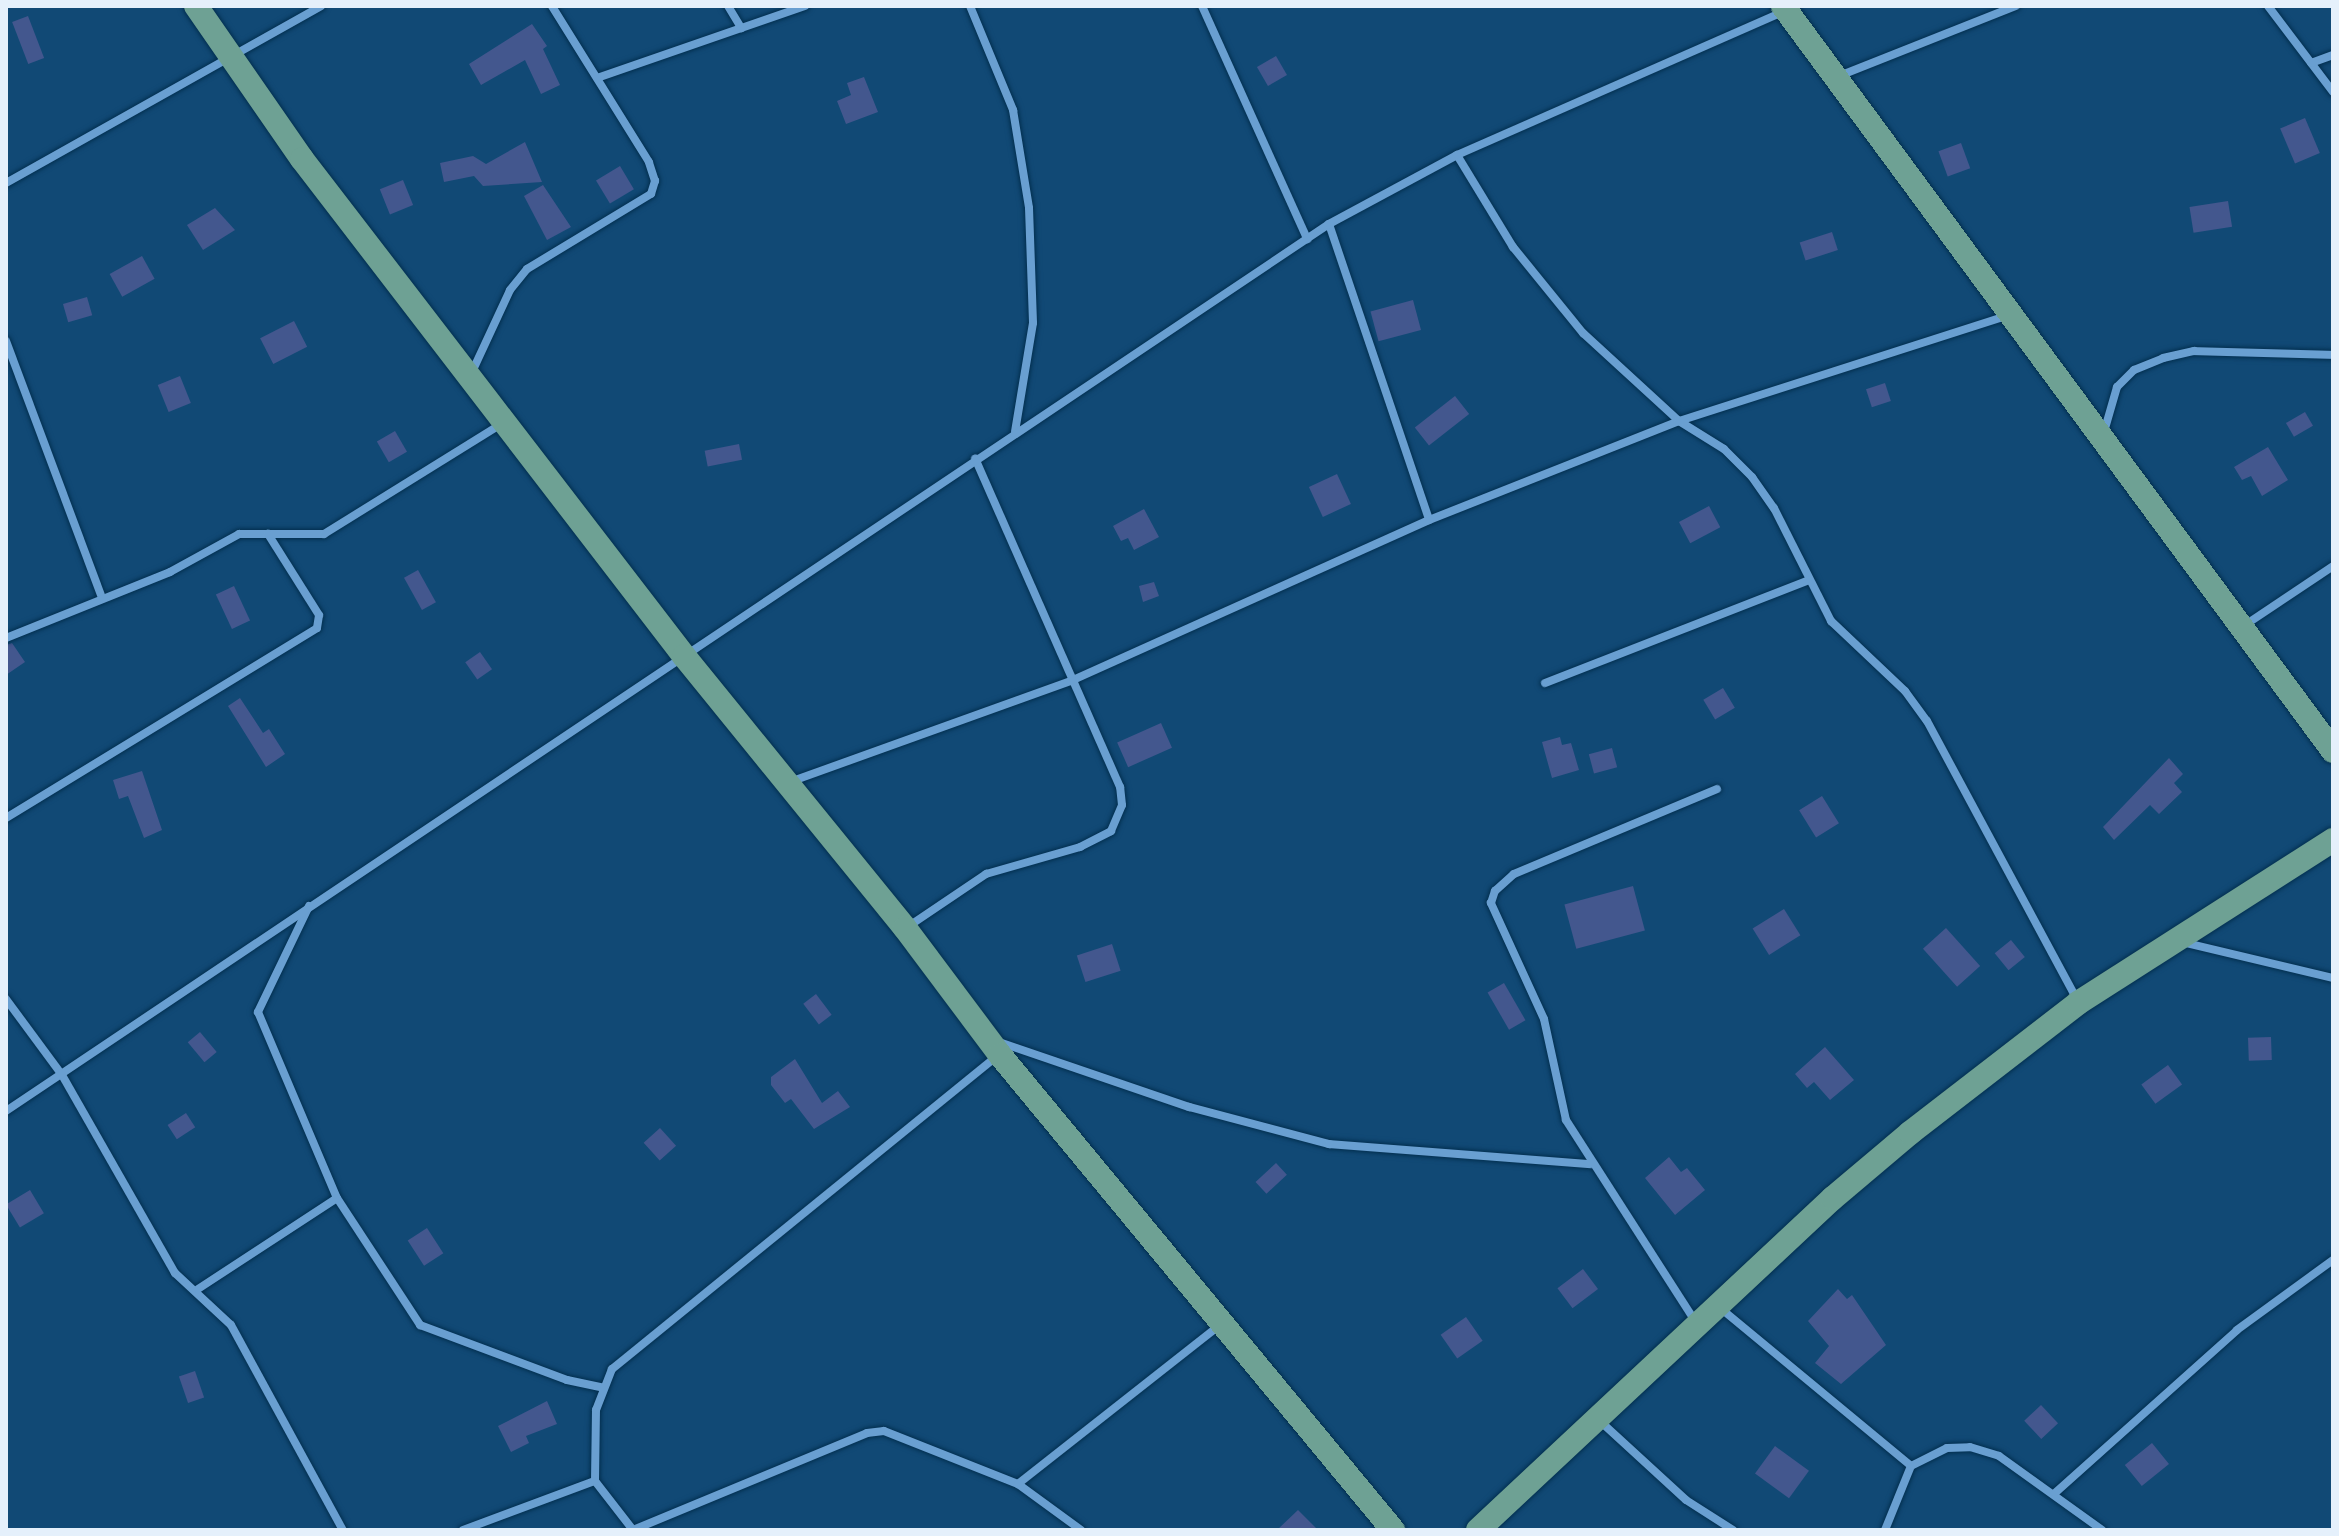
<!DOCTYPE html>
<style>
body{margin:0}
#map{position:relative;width:2339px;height:1536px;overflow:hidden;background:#114975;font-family:"Titillium Web",sans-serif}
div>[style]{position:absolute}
.building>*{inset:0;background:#43578e;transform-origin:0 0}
.roads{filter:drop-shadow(0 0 2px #032f4f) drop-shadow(0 0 2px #032f4f)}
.street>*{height:8px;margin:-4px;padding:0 4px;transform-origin:4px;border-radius:4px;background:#699fd1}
.secondary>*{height:24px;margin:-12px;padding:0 12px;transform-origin:12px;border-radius:12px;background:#6ea194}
span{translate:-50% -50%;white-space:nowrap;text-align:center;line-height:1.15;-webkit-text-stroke:7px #013e69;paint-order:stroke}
.frame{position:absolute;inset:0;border:8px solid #e5f0fb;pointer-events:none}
</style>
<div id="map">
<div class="building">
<i style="left:28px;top:16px;width:45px;height:17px;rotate:69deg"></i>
<i style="clip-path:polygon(532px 24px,547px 46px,543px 49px,560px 85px,541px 94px,525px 60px,481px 85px,469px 64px)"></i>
<i style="left:1276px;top:56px;width:22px;height:22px;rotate:60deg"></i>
<i style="clip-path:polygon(864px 77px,878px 112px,846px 124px,837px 101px,851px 95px,847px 83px)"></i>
<i style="left:2305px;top:118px;width:38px;height:27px;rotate:67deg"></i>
<i style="clip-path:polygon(525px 142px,542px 182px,483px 186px,474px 176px,444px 182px,440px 163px,473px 156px,486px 164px)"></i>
<i style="left:1961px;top:143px;width:27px;height:24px;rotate:70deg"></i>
<i style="left:620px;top:166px;width:27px;height:28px;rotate:59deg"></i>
<i style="left:403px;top:180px;width:27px;height:25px;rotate:68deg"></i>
<i style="clip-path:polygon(543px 185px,571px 227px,547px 240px,524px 196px)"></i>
<i style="left:2228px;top:201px;width:26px;height:39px;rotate:81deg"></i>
<i style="clip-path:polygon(215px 208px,235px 230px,203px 250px,187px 225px)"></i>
<i style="left:1832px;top:232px;width:19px;height:34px;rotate:72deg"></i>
<i style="left:142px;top:256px;width:26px;height:37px;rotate:61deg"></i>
<i style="left:87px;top:297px;width:19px;height:25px;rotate:74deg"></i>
<i style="left:1413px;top:300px;width:31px;height:44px;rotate:75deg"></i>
<i style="left:294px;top:321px;width:29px;height:38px;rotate:63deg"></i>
<i style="left:180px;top:376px;width:29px;height:24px;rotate:68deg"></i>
<i style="left:1885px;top:383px;width:19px;height:20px;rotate:72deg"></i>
<i style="left:1455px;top:396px;width:23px;height:51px;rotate:52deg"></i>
<i style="left:2305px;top:412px;width:16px;height:22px;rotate:60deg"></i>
<i style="left:395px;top:431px;width:24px;height:21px;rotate:60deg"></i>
<i style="left:739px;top:444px;width:16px;height:35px;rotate:79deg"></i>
<i style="clip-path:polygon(2268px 447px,2288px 480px,2262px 496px,2251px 476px,2242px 480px,2234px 467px)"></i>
<i style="left:1337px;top:474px;width:33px;height:31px;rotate:65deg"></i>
<i style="left:1709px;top:506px;width:24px;height:34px;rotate:62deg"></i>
<i style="clip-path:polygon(1144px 509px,1159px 537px,1134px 550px,1128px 538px,1121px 541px,1113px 526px)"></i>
<i style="left:418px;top:570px;width:37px;height:16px;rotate:61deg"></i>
<i style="clip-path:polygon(1154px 582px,1159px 596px,1143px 602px,1139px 586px)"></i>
<i style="left:234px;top:586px;width:38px;height:20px;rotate:65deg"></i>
<i style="clip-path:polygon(12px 643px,25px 662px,6px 675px,6px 645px)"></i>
<i style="left:480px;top:652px;width:21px;height:18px;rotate:55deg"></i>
<i style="left:1723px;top:688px;width:23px;height:23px;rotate:59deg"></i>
<i style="clip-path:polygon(240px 698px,263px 733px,269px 729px,285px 754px,266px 767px,228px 706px)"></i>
<i style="left:1161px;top:723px;width:27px;height:48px;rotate:66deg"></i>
<i style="clip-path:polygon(1560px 737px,1562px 745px,1571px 743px,1579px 770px,1552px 778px,1542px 742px)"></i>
<i style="left:1612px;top:748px;width:20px;height:24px;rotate:75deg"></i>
<i style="clip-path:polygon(2169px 758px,2183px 774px,2174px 783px,2182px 792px,2159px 814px,2150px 805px,2114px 840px,2103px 827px)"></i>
<i style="clip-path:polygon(142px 771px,162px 830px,144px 838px,128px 796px,119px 799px,113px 780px)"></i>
<i style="left:1822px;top:796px;width:32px;height:27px;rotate:58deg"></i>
<i style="left:1633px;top:886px;width:46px;height:71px;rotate:75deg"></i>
<i style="left:1784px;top:909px;width:31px;height:37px;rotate:58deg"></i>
<i style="left:1946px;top:928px;width:51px;height:31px;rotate:48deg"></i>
<i style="left:2011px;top:940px;width:22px;height:21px;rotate:51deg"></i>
<i style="left:1112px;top:944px;width:28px;height:37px;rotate:72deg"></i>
<i style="left:1504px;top:983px;width:43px;height:19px;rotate:60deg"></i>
<i style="left:816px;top:994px;width:26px;height:16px;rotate:53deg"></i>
<i style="left:200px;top:1032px;width:26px;height:16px;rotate:50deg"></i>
<i style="left:2271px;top:1037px;width:23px;height:23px;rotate:88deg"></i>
<i style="clip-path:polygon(1825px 1047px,1854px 1080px,1830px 1100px,1814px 1082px,1807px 1088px,1795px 1074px)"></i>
<i style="clip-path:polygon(795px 1059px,822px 1103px,838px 1091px,850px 1107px,814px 1129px,791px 1099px,785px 1103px,771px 1085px,771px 1077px)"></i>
<i style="left:2168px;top:1065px;width:24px;height:33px;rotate:54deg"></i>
<i style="left:186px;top:1113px;width:17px;height:22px;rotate:57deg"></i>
<i style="left:660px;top:1128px;width:24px;height:22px;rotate:48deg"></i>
<i style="clip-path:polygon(1669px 1157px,1681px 1172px,1687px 1168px,1705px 1190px,1675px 1215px,1645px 1178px)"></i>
<i style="left:1276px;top:1163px;width:16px;height:28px;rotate:47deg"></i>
<i style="left:30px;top:1190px;width:27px;height:28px;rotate:59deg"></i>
<i style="left:427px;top:1228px;width:30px;height:23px;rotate:57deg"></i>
<i style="left:1583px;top:1269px;width:25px;height:32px;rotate:53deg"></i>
<i style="clip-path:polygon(1838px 1289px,1847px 1299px,1852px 1295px,1886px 1345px,1841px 1384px,1815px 1363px,1829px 1346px,1808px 1321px)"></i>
<i style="left:1466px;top:1317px;width:29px;height:31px;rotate:55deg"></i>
<i style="left:195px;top:1371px;width:28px;height:17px;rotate:71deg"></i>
<i style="clip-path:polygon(547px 1401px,557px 1424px,526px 1436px,529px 1443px,511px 1452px,498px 1426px)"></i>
<i style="left:2041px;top:1405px;width:25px;height:23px;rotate:47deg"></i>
<i style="left:2152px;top:1443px;width:27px;height:35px;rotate:51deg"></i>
<i style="left:1775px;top:1446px;width:42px;height:34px;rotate:36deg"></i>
<i style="clip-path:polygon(1298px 1510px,1318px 1530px,1277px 1530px)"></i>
</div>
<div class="roads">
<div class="street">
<i style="left:728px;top:6px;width:26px;rotate:59deg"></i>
<i style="left:970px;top:6px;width:113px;rotate:67.5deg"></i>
<i style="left:1013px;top:110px;width:99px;rotate:80.7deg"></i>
<i style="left:1029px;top:208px;width:115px;rotate:88deg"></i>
<i style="left:1033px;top:323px;width:110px;rotate:99.4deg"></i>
<i style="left:1202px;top:6px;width:256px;rotate:65.7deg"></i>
<i style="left:2268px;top:6px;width:108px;rotate:52.9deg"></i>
<i style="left:2311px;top:63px;width:23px;rotate:-20deg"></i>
<i style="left:1839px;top:76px;width:190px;rotate:-21.6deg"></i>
<i style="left:597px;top:78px;width:220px;rotate:-19.1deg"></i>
<i style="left:1457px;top:155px;width:108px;rotate:58.7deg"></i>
<i style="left:1513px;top:247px;width:111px;rotate:50.9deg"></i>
<i style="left:1583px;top:333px;width:130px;rotate:42.5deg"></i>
<i style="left:1679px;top:421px;width:53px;rotate:31.9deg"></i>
<i style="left:1724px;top:449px;width:40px;rotate:45deg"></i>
<i style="left:1752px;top:477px;width:38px;rotate:55deg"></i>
<i style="left:1774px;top:508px;width:127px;rotate:63.2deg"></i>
<i style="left:1831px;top:621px;width:102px;rotate:43.4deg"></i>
<i style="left:1905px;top:691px;width:37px;rotate:54deg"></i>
<i style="left:1927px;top:721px;width:319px;rotate:61.7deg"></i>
<i style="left:6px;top:183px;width:361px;rotate:-29.3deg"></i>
<i style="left:1329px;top:224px;width:312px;rotate:71.3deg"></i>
<i style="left:6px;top:341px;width:271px;rotate:69.5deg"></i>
<i style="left:472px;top:372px;width:90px;rotate:-65.1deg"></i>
<i style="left:510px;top:290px;width:27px;rotate:-51deg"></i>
<i style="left:527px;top:269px;width:145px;rotate:-31.2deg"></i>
<i style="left:651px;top:194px;width:14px;rotate:-73deg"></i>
<i style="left:655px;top:181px;width:20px;rotate:-108deg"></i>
<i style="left:649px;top:162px;width:184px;rotate:-121.9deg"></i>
<i style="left:2104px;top:432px;width:47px;rotate:-73.9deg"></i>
<i style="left:2117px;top:387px;width:24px;rotate:-45deg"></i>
<i style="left:2134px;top:370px;width:31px;rotate:-22deg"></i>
<i style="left:2163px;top:358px;width:32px;rotate:-13deg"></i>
<i style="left:2194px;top:351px;width:139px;rotate:1.6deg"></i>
<i style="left:2245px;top:625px;width:106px;rotate:-33.8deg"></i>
<i style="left:6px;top:638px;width:177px;rotate:-21.9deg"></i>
<i style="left:170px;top:572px;width:79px;rotate:-28.8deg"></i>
<i style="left:239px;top:534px;width:85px"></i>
<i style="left:324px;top:534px;width:211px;rotate:-31.8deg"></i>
<i style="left:1545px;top:683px;width:281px;rotate:-21.3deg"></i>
<i style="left:790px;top:782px;width:301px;rotate:-19.8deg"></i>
<i style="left:1073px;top:680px;width:390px;rotate:-24.2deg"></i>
<i style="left:1429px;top:520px;width:269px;rotate:-21.6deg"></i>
<i style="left:1679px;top:421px;width:347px;rotate:-17.8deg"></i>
<i style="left:6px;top:818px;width:364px;rotate:-31.4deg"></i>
<i style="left:317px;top:628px;width:13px;rotate:-81deg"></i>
<i style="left:319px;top:615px;width:96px;rotate:-122.2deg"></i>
<i style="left:309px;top:906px;width:118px;rotate:115.7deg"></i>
<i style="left:258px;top:1012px;width:202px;rotate:67deg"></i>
<i style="left:337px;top:1198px;width:152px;rotate:56.8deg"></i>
<i style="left:420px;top:1325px;width:157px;rotate:20.5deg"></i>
<i style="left:567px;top:1380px;width:35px;rotate:12deg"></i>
<i style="left:906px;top:928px;width:97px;rotate:-34deg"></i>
<i style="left:986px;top:874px;width:98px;rotate:-16deg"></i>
<i style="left:1080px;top:847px;width:35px;rotate:-27deg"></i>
<i style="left:1111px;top:831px;width:28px;rotate:-67deg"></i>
<i style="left:1122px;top:805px;width:18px;rotate:-96deg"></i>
<i style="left:1120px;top:787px;width:359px;rotate:-113.8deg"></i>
<i style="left:2182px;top:942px;width:155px;rotate:13.4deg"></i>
<i style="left:6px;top:999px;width:94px;rotate:53.6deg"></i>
<i style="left:62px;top:1075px;width:228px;rotate:60.3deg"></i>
<i style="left:175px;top:1273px;width:76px;rotate:42.9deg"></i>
<i style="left:231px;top:1325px;width:234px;rotate:61.4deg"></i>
<i style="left:999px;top:1042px;width:201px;rotate:18.9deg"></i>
<i style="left:1189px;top:1107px;width:145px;rotate:14.8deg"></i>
<i style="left:1329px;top:1144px;width:262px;rotate:4.4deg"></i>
<i style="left:6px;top:1111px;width:1593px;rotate:-33.84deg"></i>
<i style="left:1329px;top:224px;width:145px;rotate:-28.3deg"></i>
<i style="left:1457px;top:155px;width:355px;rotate:-23.7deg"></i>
<i style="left:198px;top:1289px;width:166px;rotate:-33.2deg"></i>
<i style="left:1719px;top:1307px;width:249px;rotate:39.6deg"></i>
<i style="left:1911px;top:1466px;width:40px;rotate:-26.6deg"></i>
<i style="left:1947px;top:1448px;width:23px;rotate:-2deg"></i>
<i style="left:1970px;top:1447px;width:30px;rotate:17deg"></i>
<i style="left:1999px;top:1456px;width:127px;rotate:35.7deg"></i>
<i style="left:1695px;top:1321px;width:239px;rotate:-122.7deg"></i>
<i style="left:1566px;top:1120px;width:103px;rotate:-102.3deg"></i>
<i style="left:1544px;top:1019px;width:128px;rotate:-114.6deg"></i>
<i style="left:1491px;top:903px;width:13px;rotate:-72deg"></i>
<i style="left:1495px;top:891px;width:25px;rotate:-42deg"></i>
<i style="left:1514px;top:874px;width:220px;rotate:-22.7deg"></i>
<i style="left:1601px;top:1422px;width:115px;rotate:42.5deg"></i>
<i style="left:1686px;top:1500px;width:56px;rotate:32.6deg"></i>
<i style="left:595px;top:1481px;width:62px;rotate:52.2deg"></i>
<i style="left:1018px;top:1484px;width:258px;rotate:-38.2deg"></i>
<i style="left:2055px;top:1493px;width:244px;rotate:-41.8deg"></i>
<i style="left:2237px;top:1330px;width:119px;rotate:-36.1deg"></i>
<i style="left:463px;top:1530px;width:141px;rotate:-20.4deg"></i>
<i style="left:595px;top:1481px;width:71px;rotate:-89.2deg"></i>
<i style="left:596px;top:1410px;width:44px;rotate:-68.7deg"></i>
<i style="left:612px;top:1369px;width:498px;rotate:-39.1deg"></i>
<i style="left:633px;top:1530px;width:253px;rotate:-22.5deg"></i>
<i style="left:867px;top:1433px;width:17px;rotate:-7deg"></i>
<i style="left:884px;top:1431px;width:144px;rotate:21.6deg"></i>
<i style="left:1018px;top:1484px;width:78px;rotate:36.1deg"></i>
<i style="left:1885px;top:1530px;width:69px;rotate:-67.9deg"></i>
</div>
<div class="secondary">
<i style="left:196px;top:6px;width:186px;rotate:55.3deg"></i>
<i style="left:302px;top:159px;width:627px;rotate:52.45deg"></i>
<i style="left:684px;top:656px;width:350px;rotate:50.9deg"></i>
<i style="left:905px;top:928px;width:159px;rotate:53.2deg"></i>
<i style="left:1000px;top:1055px;width:617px;rotate:50.4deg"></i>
<i style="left:1783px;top:6px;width:926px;rotate:53.56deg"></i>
<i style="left:1478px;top:1530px;width:486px;rotate:-43.1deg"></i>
<i style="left:1833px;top:1198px;width:101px;rotate:-40.2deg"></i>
<i style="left:1910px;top:1133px;width:212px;rotate:-37.7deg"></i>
<i style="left:2078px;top:1003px;width:303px;rotate:-32.6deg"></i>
</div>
</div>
<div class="frame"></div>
</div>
